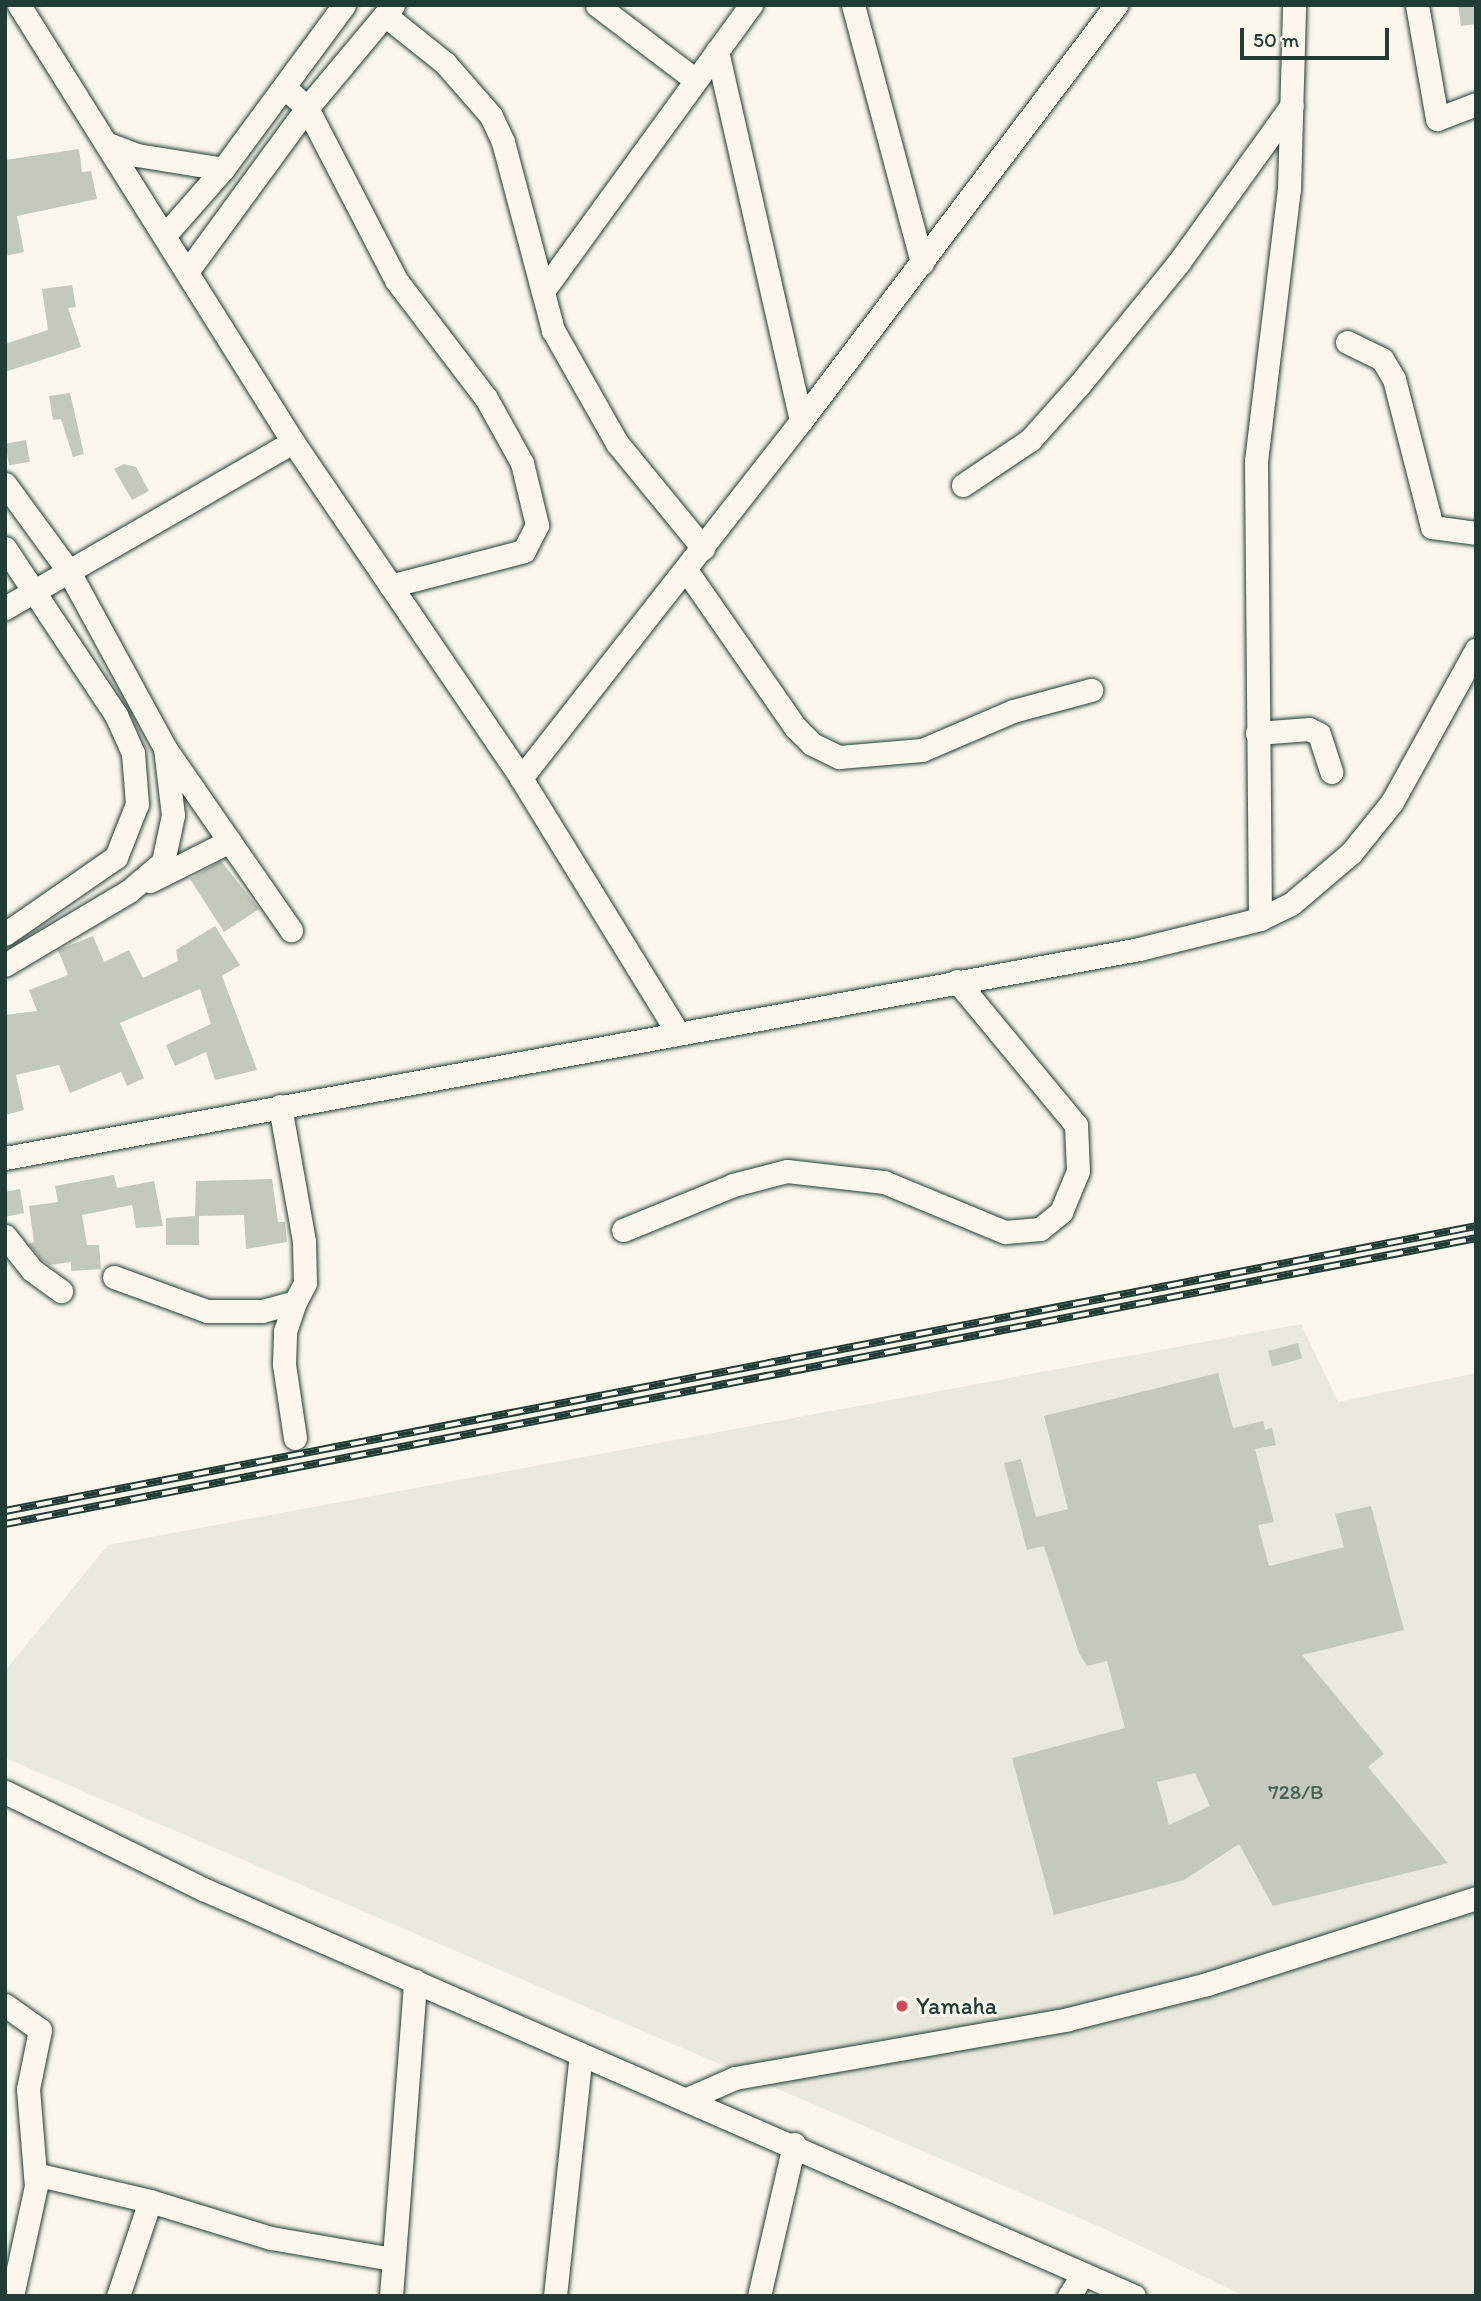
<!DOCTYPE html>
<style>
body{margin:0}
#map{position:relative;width:1481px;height:2301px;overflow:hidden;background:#fbf7ec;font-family:Itim,sans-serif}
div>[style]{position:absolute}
.built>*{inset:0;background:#eae9de}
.building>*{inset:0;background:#c4c9be;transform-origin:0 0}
.roads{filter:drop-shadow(0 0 2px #1f3d34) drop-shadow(0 0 2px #1f3d34)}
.minor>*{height:23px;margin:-11.5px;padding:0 11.5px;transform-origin:11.5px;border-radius:11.5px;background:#fbf7ec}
.rail>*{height:8px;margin-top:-4px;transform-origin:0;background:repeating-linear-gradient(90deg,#fbf7ec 0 16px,#1f3d34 0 32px);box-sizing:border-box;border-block:2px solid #1f3d34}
.dots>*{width:19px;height:19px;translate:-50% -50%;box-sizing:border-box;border:4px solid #fbf7ec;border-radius:50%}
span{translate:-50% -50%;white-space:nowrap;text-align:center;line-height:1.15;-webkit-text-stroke:6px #fbf7ec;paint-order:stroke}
.number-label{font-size:21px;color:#486056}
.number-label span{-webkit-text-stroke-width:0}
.poi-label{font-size:24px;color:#1f3d34}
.left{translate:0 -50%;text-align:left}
.frame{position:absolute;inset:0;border:7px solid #1f3d34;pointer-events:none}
.scale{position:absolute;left:1240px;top:28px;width:149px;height:32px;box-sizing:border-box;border:4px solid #1f3d34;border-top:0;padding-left:9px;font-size:21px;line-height:24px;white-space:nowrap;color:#1f3d34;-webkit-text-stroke:5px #fbf7ec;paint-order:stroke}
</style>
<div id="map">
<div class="built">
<i style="clip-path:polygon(1301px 1324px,1338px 1402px,1476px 1373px,1476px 2296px,1244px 2296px,1107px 2230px,5px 1758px,5px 1671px,108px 1545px)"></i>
</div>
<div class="building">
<i style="clip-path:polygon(1458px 5px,1476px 5px,1476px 24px,1461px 26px)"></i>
<i style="clip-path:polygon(79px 149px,82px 172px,91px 171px,97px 199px,17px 216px,24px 252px,5px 256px,5px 160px)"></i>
<i style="clip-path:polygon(72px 285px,76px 307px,68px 308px,81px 347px,5px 372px,5px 344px,48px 330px,42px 289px)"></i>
<i style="clip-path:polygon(70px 393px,84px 454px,73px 457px,61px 419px,53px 420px,49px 396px)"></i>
<i style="left:26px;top:440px;width:22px;height:21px;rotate:80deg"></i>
<i style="clip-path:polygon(124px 464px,136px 467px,149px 491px,132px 500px,114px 469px)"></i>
<i style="clip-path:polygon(221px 861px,259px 909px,224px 932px,190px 879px)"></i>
<i style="clip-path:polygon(215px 926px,240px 965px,222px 976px,257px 1070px,215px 1080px,206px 1052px,175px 1066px,166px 1045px,211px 1024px,200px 989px,120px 1023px,144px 1078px,127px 1086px,121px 1072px,70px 1093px,59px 1065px,16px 1075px,24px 1110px,5px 1115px,5px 1015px,37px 1011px,29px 990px,68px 975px,58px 950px,93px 936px,104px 962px,129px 950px,143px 978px,178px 961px,176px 950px)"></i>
<i style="clip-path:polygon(114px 1175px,117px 1188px,154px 1181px,163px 1226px,136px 1228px,132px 1205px,82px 1215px,87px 1245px,99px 1245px,101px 1269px,71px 1271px,71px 1262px,50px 1265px,42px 1260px,29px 1244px,34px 1242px,29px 1206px,58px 1202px,55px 1186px)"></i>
<i style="clip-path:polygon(272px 1179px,278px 1222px,285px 1222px,287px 1242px,246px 1249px,244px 1215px,199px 1216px,199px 1245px,166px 1245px,166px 1218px,195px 1216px,196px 1181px)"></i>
<i style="clip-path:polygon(20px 1189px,24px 1213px,5px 1217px,5px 1192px)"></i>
<i style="left:1298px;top:1343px;width:16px;height:31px;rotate:75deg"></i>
<i style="clip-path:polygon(evenodd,1218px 1373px,1233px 1428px,1263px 1421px,1265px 1430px,1272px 1428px,1276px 1445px,1255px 1449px,1274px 1522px,1258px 1525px,1269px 1566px,1344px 1547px,1335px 1514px,1371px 1506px,1404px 1630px,1302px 1655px,1384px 1754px,1368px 1767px,1448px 1863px,1273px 1906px,1239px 1844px,1184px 1880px,1054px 1915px,1012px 1758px,1125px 1728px,1107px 1661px,1087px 1666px,1079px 1653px,1044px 1546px,1027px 1550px,1004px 1463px,1021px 1459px,1036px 1517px,1068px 1509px,1044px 1416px,1218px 1373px,1195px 1773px,1210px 1806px,1169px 1825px,1157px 1782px,1195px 1773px)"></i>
</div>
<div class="roads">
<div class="minor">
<i style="left:19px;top:5px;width:516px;rotate:57.91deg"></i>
<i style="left:293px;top:442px;width:406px;rotate:55.8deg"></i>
<i style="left:521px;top:778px;width:298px;rotate:58.4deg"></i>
<i style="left:597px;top:5px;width:122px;rotate:37.3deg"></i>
<i style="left:853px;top:5px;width:267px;rotate:75deg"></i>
<i style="left:1417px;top:5px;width:116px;rotate:80deg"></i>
<i style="left:1437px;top:119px;width:42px;rotate:-21deg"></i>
<i style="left:385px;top:15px;width:77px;rotate:38.7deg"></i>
<i style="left:445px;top:63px;width:70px;rotate:49deg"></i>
<i style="left:491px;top:116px;width:29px;rotate:65deg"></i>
<i style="left:503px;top:142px;width:195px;rotate:75.1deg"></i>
<i style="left:553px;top:330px;width:130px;rotate:60.5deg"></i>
<i style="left:617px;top:443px;width:136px;rotate:50.7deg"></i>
<i style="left:717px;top:51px;width:379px;rotate:77.2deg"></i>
<i style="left:284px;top:87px;width:31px;rotate:42deg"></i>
<i style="left:307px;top:108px;width:194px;rotate:62.6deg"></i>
<i style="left:396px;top:280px;width:148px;rotate:52.7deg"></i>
<i style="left:486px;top:398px;width:74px;rotate:61deg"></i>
<i style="left:522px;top:463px;width:64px;rotate:76.4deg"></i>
<i style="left:537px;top:525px;width:29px;rotate:117deg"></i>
<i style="left:524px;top:551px;width:138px;rotate:165.4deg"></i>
<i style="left:108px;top:144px;width:31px;rotate:21deg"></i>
<i style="left:137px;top:155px;width:87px;rotate:9.2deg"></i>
<i style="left:165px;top:235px;width:88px;rotate:-48.7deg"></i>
<i style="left:223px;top:169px;width:204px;rotate:-53.6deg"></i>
<i style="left:189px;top:269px;width:200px;rotate:-53.8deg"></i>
<i style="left:307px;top:108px;width:134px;rotate:-50.1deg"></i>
<i style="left:543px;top:291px;width:354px;rotate:-54deg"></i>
<i style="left:1347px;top:342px;width:39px;rotate:26deg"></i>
<i style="left:1382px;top:359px;width:23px;rotate:59deg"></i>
<i style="left:1394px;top:379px;width:153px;rotate:75.6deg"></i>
<i style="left:1432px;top:527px;width:44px;rotate:7.8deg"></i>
<i style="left:5px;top:484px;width:107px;rotate:53.8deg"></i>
<i style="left:68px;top:570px;width:203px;rotate:61.4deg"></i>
<i style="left:165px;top:748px;width:67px;rotate:83.2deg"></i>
<i style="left:173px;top:815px;width:48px;rotate:102deg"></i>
<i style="left:163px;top:862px;width:45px;rotate:139.5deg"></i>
<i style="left:129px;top:891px;width:144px;rotate:149.2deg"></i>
<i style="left:963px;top:485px;width:81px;rotate:-33.9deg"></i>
<i style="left:1030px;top:440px;width:74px;rotate:-48.3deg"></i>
<i style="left:1079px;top:385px;width:159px;rotate:-50.9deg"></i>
<i style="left:1179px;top:262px;width:193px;rotate:-54.3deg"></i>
<i style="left:5px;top:548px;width:201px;rotate:56.4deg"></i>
<i style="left:116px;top:715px;width:42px;rotate:65.9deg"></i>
<i style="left:133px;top:753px;width:51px;rotate:85.5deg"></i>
<i style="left:137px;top:804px;width:57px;rotate:111.6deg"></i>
<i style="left:116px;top:857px;width:135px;rotate:145.3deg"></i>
<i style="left:686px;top:570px;width:191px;rotate:55.2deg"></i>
<i style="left:795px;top:727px;width:24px;rotate:45deg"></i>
<i style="left:812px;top:744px;width:30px;rotate:26deg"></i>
<i style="left:839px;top:757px;width:83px;rotate:-4.8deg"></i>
<i style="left:922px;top:750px;width:99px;rotate:-23.2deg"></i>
<i style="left:1013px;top:711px;width:81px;rotate:-15.1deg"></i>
<i style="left:5px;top:608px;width:332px;rotate:-30deg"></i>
<i style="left:1257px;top:733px;width:52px;rotate:-4.4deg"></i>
<i style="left:1309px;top:729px;width:11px;rotate:27deg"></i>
<i style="left:1319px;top:734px;width:40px;rotate:72deg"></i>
<i style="left:167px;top:751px;width:218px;rotate:55.3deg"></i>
<i style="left:521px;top:778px;width:454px;rotate:-51.9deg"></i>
<i style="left:801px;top:421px;width:522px;rotate:-52.87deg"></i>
<i style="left:150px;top:881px;width:89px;rotate:-26.6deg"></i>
<i style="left:1260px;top:919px;width:458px;rotate:-90.5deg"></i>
<i style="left:1256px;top:461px;width:274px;rotate:-83.1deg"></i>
<i style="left:1289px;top:189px;width:184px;rotate:-88.4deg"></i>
<i style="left:5px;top:1158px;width:1153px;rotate:-10.44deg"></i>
<i style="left:1139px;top:949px;width:125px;rotate:-13.9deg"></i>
<i style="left:1260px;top:919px;width:34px;rotate:-26deg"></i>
<i style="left:1291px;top:904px;width:79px;rotate:-40.4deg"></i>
<i style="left:1351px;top:853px;width:65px;rotate:-51.2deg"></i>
<i style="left:1392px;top:802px;width:174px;rotate:-61.1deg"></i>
<i style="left:623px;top:1230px;width:119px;rotate:-22.2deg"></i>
<i style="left:733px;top:1185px;width:56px;rotate:-14.5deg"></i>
<i style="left:787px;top:1171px;width:98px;rotate:6.5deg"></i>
<i style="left:884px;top:1182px;width:131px;rotate:22.5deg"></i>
<i style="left:1005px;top:1232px;width:35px;rotate:-5deg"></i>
<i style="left:1040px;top:1229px;width:27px;rotate:-39deg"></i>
<i style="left:1061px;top:1212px;width:44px;rotate:-67.5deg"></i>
<i style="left:1078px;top:1171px;width:46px;rotate:-92.5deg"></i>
<i style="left:1076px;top:1125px;width:187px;rotate:-129.6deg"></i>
<i style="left:5px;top:1236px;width:43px;rotate:51.5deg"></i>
<i style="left:32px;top:1270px;width:36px;rotate:36deg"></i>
<i style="left:114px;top:1277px;width:99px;rotate:20.1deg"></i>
<i style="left:207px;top:1311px;width:55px"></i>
<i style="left:262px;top:1311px;width:34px;rotate:-15deg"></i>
<i style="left:295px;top:1302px;width:21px;rotate:-62deg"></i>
<i style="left:305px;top:1283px;width:42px;rotate:-91.4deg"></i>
<i style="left:304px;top:1241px;width:137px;rotate:-100.1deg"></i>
<i style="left:295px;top:1438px;width:75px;rotate:-98.5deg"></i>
<i style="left:284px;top:1364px;width:33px;rotate:-88deg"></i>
<i style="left:285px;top:1331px;width:31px;rotate:-71deg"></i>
<i style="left:5px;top:1792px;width:220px;rotate:26.1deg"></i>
<i style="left:203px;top:1889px;width:1016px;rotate:23.61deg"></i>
<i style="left:5px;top:2005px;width:43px;rotate:35.5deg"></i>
<i style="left:40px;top:2030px;width:60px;rotate:101.5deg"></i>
<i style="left:28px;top:2089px;width:97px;rotate:85.3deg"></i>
<i style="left:36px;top:2186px;width:113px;rotate:102.3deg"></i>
<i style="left:689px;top:2098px;width:50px;rotate:-23.5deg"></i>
<i style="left:735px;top:2078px;width:338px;rotate:-10deg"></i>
<i style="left:1068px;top:2019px;width:143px;rotate:-14.1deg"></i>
<i style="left:1207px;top:1984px;width:282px;rotate:-17.7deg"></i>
<i style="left:35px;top:2174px;width:118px;rotate:13.2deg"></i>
<i style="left:150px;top:2201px;width:127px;rotate:17deg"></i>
<i style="left:271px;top:2238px;width:124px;rotate:9.8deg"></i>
<i style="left:118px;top:2296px;width:100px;rotate:-71.4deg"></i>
<i style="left:391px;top:2296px;width:316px;rotate:-85.6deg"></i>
<i style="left:555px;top:2296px;width:243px;rotate:-83.9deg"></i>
<i style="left:759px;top:2296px;width:156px;rotate:-77deg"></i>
<i style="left:1069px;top:2296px;width:26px;rotate:-58deg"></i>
</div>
</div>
<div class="rail">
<i style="left:5px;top:1511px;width:1498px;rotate:-10.96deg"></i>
<i style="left:5px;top:1524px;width:1499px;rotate:-11deg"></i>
</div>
<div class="dots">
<i style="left:902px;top:2006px;background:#d1495b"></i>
</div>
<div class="number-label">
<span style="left:1296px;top:1792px">728/B</span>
</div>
<div class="poi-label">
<span class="left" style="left:916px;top:2006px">Yamaha</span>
</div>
<div class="frame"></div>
<div class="scale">50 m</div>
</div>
